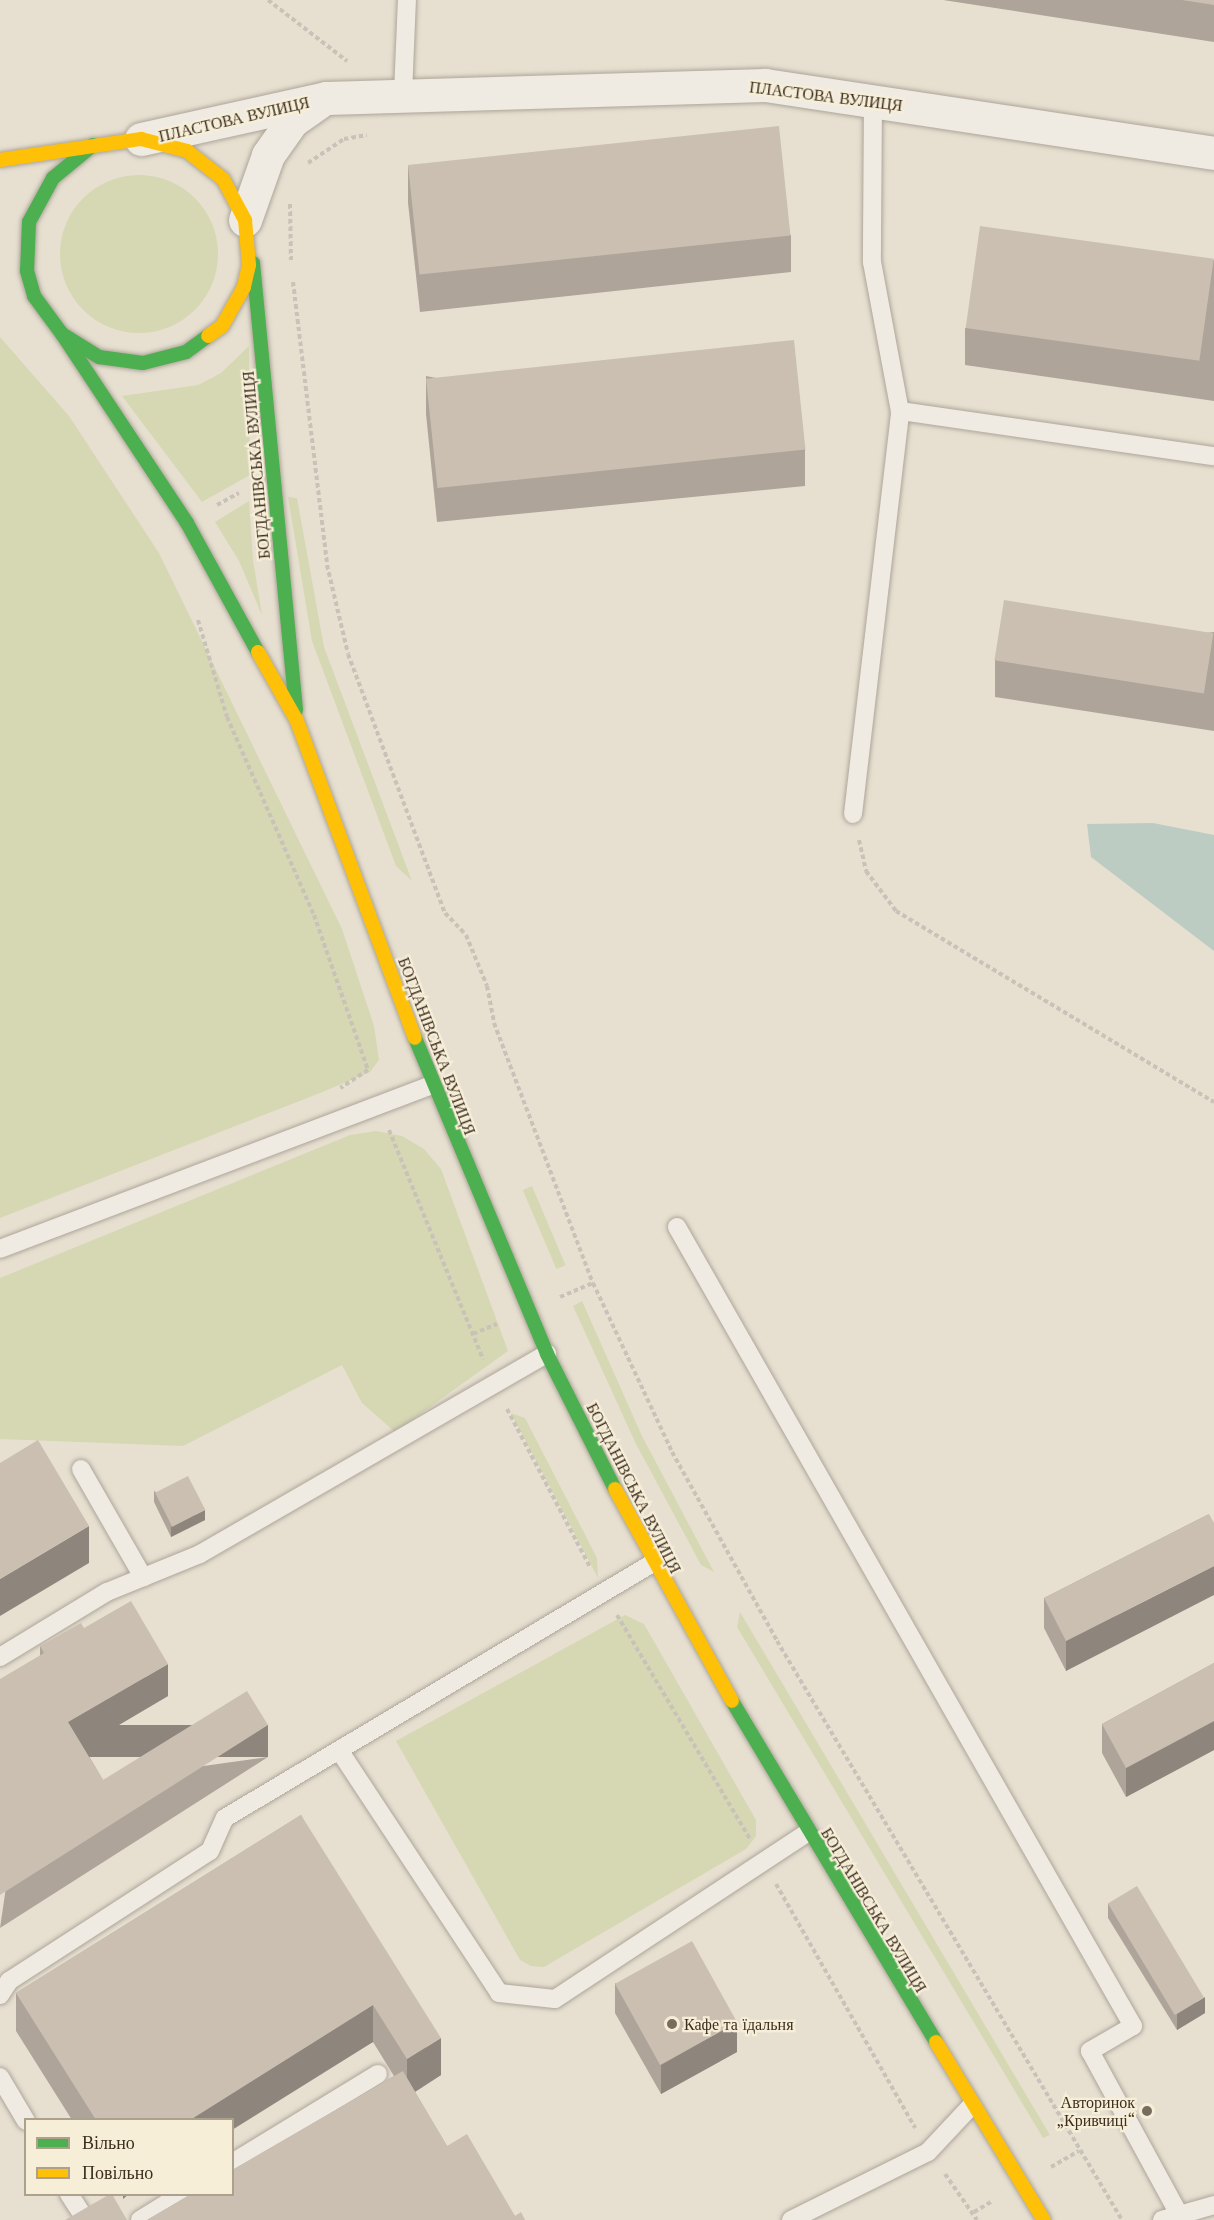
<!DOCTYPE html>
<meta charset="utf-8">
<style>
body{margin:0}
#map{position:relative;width:1214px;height:2220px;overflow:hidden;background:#e7e0d1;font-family:"Libre Baskerville",serif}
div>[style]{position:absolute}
.green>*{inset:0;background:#d6d7b3;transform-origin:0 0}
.round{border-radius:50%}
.water>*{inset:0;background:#bcccc2}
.path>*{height:4px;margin-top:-2px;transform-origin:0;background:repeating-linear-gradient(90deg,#c8c2b9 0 4.5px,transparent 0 7.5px)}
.roads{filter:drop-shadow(0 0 2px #ada599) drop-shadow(0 0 2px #ada599)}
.lane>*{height:18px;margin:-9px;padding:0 9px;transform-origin:9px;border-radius:9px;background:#efebe3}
.street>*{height:33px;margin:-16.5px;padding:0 16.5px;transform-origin:16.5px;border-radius:16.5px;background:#efebe3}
.fast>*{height:14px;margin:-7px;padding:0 7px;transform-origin:7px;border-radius:7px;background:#4caf50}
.slow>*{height:14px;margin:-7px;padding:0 7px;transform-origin:7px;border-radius:7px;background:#ffc107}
.wall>*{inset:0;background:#afa499}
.shaded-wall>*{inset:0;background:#8e867d;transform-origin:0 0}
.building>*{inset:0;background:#cbbfb2;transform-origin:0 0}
.dots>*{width:16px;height:16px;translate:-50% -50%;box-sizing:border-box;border:3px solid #f7eed8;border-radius:50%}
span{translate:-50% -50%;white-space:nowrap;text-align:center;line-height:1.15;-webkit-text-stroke:4.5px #f7eed8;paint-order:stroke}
.street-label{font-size:16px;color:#3d2e20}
.poi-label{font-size:16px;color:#3d2e20}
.left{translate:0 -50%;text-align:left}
.right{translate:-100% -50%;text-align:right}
.legend{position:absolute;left:24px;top:2118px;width:210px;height:78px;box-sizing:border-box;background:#f7eed8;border:2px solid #ada18e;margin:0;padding:8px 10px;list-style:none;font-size:18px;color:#3d2e20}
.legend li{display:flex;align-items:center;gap:12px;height:30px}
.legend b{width:30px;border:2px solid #ada18e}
</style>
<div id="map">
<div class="green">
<i class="round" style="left:60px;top:175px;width:158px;height:158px"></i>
<i style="clip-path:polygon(0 337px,69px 416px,159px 553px,342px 929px,374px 1026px,379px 1060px,370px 1072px,320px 1093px,0 1218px)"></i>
<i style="clip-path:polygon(249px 346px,250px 475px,202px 502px,122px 396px,198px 385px,221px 373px)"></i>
<i style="clip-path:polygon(288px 497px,297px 498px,324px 647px,412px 881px,396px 866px,312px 641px)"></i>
<i style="clip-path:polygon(249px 501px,253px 560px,262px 615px,239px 561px,215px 522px)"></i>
<i style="clip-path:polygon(376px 1131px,402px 1136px,424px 1149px,441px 1169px,508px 1351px,395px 1432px,362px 1403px,342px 1365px,183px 1446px,0 1439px,0 1278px,350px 1135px)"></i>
<i style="left:532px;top:1186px;width:86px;height:10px;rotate:67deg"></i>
<i style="clip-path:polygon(582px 1301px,642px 1436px,714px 1572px,701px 1565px,635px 1442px,573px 1306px)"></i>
<i style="clip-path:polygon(511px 1413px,525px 1418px,597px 1558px,598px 1578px)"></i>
<i style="clip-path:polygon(740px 1612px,1050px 2135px,1043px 2138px,737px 1627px)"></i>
<i style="clip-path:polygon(625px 1615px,644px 1624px,756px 1820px,756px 1836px,746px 1849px,544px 1967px,531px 1966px,520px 1960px,396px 1741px)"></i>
</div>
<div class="water">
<i style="clip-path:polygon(1153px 823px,1214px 835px,1214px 951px,1091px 857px,1087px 824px)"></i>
</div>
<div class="path">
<i style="left:268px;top:0;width:100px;rotate:37.7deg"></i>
<i style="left:308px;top:163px;width:43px;rotate:-33.7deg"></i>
<i style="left:344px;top:139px;width:23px;rotate:-10deg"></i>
<i style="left:290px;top:204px;width:56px;rotate:89deg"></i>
<i style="left:293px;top:282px;width:285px;rotate:83.1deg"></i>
<i style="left:327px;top:565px;width:91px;rotate:76.7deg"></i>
<i style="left:348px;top:654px;width:277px;rotate:69.5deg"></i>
<i style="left:445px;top:913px;width:30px;rotate:46deg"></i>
<i style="left:466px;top:935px;width:55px;rotate:67.6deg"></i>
<i style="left:487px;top:986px;width:38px;rotate:79deg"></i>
<i style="left:494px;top:1023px;width:278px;rotate:69.2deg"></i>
<i style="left:593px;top:1283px;width:187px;rotate:64.9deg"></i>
<i style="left:672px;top:1452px;width:216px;rotate:60.9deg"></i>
<i style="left:777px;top:1641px;width:674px;rotate:59.21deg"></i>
<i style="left:217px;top:505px;width:25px;rotate:-29deg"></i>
<i style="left:198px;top:620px;width:101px;rotate:73.4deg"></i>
<i style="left:227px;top:717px;width:216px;rotate:66.3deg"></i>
<i style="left:314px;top:915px;width:164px;rotate:70.8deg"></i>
<i style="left:368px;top:1070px;width:33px;rotate:147deg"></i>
<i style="left:859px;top:840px;width:32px;rotate:77deg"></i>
<i style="left:866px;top:871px;width:50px;rotate:53.1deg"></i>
<i style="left:896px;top:911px;width:371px;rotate:31deg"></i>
<i style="left:389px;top:1130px;width:248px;rotate:67.7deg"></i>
<i style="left:560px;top:1297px;width:36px;rotate:-23deg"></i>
<i style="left:473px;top:1334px;width:26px;rotate:-23deg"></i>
<i style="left:507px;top:1409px;width:178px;rotate:62.3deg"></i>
<i style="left:617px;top:1615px;width:261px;rotate:59.3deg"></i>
<i style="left:776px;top:1884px;width:281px;rotate:60.3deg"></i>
<i style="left:1051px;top:2167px;width:32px;rotate:-30deg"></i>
<i style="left:945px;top:2174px;width:56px;rotate:55.2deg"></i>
<i style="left:974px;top:2212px;width:21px;rotate:-31deg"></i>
</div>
<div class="roads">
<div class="lane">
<i style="left:403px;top:94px;width:94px;rotate:-87.6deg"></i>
<i style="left:873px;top:100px;width:162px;rotate:90.4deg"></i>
<i style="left:872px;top:262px;width:152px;rotate:79.4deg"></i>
<i style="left:900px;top:411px;width:317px;rotate:8.2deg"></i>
<i style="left:853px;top:814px;width:406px;rotate:-83.3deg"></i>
<i style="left:677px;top:1227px;width:920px;rotate:60.29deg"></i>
<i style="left:1133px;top:2026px;width:50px;rotate:149.8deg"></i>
<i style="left:1090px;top:2051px;width:192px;rotate:61.4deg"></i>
<i style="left:0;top:1249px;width:462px;rotate:-20.8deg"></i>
<i style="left:81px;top:1469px;width:125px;rotate:60.1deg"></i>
<i style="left:0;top:1657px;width:125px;rotate:-31.3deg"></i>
<i style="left:107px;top:1592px;width:100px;rotate:-22.2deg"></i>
<i style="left:200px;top:1554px;width:401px;rotate:-30deg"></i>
<i style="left:341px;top:1753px;width:287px;rotate:56.6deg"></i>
<i style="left:499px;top:1993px;width:56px;rotate:6.1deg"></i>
<i style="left:555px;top:1999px;width:303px;rotate:-33.4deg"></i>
<i style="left:0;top:1995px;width:17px;rotate:-57deg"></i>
<i style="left:9px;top:1981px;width:239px;rotate:-32.9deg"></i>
<i style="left:210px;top:1851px;width:36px;rotate:-66deg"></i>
<i style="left:225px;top:1818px;width:497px;rotate:-30.8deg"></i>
<i style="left:0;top:2077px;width:51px;rotate:59.4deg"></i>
<i style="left:232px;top:2163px;width:171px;rotate:-31.4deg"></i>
<i style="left:69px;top:2194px;width:31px;rotate:57deg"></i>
<i style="left:140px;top:2220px;width:49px;rotate:-31.8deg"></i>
<i style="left:791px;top:2220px;width:153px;rotate:-26.4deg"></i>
<i style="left:928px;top:2152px;width:64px;rotate:-46.9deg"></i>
<i style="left:1162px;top:2220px;width:54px;rotate:-16.1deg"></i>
</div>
<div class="street">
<i style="left:141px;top:139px;width:189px;rotate:-12.5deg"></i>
<i style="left:326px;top:98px;width:439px;rotate:-1.7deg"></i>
<i style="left:765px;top:85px;width:454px;rotate:8.6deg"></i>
<i style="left:245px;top:220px;width:69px;rotate:-70.5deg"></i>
<i style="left:268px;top:155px;width:42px;rotate:-54.8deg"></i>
<i style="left:292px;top:121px;width:33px;rotate:-35deg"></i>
</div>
<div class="fast">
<i style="left:93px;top:145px;width:52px;rotate:140.5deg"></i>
<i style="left:53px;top:178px;width:50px;rotate:118.6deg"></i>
<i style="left:29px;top:222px;width:49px;rotate:92.3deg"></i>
<i style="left:27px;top:271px;width:26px;rotate:74deg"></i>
<i style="left:34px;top:296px;width:47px;rotate:53.6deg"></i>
<i style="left:62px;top:334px;width:44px;rotate:31.9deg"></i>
<i style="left:99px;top:357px;width:44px;rotate:7.8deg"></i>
<i style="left:143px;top:363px;width:44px;rotate:-14.3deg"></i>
<i style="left:186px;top:352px;width:27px;rotate:-36deg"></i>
<i style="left:253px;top:263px;width:449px;rotate:84.5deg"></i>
<i style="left:62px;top:334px;width:227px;rotate:56.5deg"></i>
<i style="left:187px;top:523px;width:147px;rotate:61.2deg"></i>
<i style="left:415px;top:1038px;width:342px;rotate:67.3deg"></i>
<i style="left:547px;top:1354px;width:151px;rotate:63.3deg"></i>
<i style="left:732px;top:1701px;width:397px;rotate:59.1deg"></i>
</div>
<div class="slow">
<i style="left:0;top:160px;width:143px;rotate:-8.5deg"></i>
<i style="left:141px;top:139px;width:48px;rotate:14.6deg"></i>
<i style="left:187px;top:151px;width:46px;rotate:37.9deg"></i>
<i style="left:223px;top:179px;width:47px;rotate:61.8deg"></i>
<i style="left:245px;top:220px;width:45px;rotate:84.9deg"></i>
<i style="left:249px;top:265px;width:23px;rotate:103deg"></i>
<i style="left:244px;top:287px;width:45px;rotate:119.4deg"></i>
<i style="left:222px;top:326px;width:17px;rotate:144deg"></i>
<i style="left:258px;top:652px;width:79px;rotate:60.5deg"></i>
<i style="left:297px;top:721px;width:338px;rotate:69.6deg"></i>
<i style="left:615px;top:1489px;width:242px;rotate:61.1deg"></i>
<i style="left:936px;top:2042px;width:208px;rotate:58.8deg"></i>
</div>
</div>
<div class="wall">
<i style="clip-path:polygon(943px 0,1214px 0,1214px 42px)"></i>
<i style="clip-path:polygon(408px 166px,791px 235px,791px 272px,420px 312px,408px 203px)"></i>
<i style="clip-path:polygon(1214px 260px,1214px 401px,965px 365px,965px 328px)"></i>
<i style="clip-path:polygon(426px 376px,805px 449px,805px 486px,437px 522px,426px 414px)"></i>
<i style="clip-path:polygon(1214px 632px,1214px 731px,995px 697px,995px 660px)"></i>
<i style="clip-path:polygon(154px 1491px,205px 1520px,171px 1537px,154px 1502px)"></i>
<i style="clip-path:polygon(1209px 1514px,1066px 1671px,1044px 1628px,1044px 1598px)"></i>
<i style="clip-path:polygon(84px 1628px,168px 1696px,83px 1746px,103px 1780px,268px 1757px,0 1928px,40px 1655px,40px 1646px)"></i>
<i style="clip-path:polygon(1214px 1663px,1214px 1750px,1126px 1797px,1102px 1753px,1102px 1724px)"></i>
<i style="clip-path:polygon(301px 1815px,441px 2075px,415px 2092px,447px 2146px,515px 2216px,525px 2220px,147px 2220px,394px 2076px,373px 2042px,232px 2120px,72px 2120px,16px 2031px,16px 1993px)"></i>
<i style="clip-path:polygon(1108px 1903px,1205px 2013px,1177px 2030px,1108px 1918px)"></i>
<i style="clip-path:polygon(615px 1983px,737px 2052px,661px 2094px,615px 2013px)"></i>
</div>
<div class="shaded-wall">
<i style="clip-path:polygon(205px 1510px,205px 1520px,171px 1537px,171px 1527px)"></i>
<i style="clip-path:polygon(89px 1526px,89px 1563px,0 1616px,0 1579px)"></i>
<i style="clip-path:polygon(1214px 1566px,1214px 1595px,1066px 1671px,1066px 1641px)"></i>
<i style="clip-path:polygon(168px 1664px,168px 1696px,68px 1755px,68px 1722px)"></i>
<i style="clip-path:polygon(1214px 1721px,1214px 1750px,1126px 1797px,1126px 1768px)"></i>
<i style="left:268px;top:1725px;width:32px;height:317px;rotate:90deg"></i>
<i style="clip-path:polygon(1205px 1997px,1205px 2013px,1177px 2030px,1177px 2014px)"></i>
<i style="clip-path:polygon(373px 2005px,373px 2042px,232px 2130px,232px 2120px,190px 2120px)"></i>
<i style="clip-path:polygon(737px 2022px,737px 2052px,661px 2094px,661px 2065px)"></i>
<i style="clip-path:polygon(441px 2038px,441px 2075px,407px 2097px,407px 2059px)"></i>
<i style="clip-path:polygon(123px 2194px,129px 2194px,123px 2199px)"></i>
</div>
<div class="building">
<i style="clip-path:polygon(1182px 0,1214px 0,1214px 5px)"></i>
<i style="left:779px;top:126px;width:110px;height:373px;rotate:84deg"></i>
<i style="left:980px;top:226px;width:236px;height:103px;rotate:8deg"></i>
<i style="left:794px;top:340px;width:110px;height:370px;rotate:84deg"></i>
<i style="left:1004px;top:600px;width:212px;height:61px;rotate:9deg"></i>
<i style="clip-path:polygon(38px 1440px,89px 1526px,0 1579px,0 1463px)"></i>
<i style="left:188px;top:1476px;width:38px;height:37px;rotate:63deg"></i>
<i style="clip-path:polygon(1209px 1514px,1214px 1523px,1214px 1566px,1066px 1641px,1044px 1598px)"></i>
<i style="clip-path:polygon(131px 1601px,168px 1664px,68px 1722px,103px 1780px,247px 1691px,268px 1725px,0 1895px,0 1679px,44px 1653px,40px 1646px,81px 1623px,84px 1628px)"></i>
<i style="clip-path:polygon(1214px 1663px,1214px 1721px,1126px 1768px,1102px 1724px)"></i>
<i style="clip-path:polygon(301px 1815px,441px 2038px,407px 2059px,373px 2005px,190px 2120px,96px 2120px,16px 1993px)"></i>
<i style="left:1137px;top:1886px;width:130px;height:34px;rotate:59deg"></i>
<i style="left:692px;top:1941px;width:93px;height:88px;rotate:61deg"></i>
<i style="clip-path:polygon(403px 2071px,447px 2146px,467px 2134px,515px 2216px,521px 2212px,525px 2220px,147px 2220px,191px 2194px,232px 2194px,232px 2170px)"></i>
<i style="clip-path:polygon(110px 2194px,112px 2194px,127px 2220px,65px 2220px)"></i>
</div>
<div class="dots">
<i style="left:672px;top:2024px;background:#786c5e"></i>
<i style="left:1147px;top:2111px;background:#786c5e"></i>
</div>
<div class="street-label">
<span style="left:826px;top:96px;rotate:7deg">ПЛАСТОВА ВУЛИЦЯ</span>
<span style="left:234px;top:119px;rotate:-13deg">ПЛАСТОВА ВУЛИЦЯ</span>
<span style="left:256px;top:465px;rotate:-95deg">БОГДАНІВСЬКА ВУЛИЦЯ</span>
<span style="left:437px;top:1046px;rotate:69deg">БОГДАНІВСЬКА ВУЛИЦЯ</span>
<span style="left:634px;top:1488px;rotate:63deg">БОГДАНІВСЬКА ВУЛИЦЯ</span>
<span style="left:874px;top:1910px;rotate:59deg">БОГДАНІВСЬКА ВУЛИЦЯ</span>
</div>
<div class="poi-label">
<span class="left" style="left:684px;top:2024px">Кафе та їдальня</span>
<span class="right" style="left:1135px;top:2111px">Авторинок<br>„Кривчиці“</span>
</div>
<ul class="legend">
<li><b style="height:8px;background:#4caf50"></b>Вільно</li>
<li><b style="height:8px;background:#ffc107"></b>Повільно</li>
</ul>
</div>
